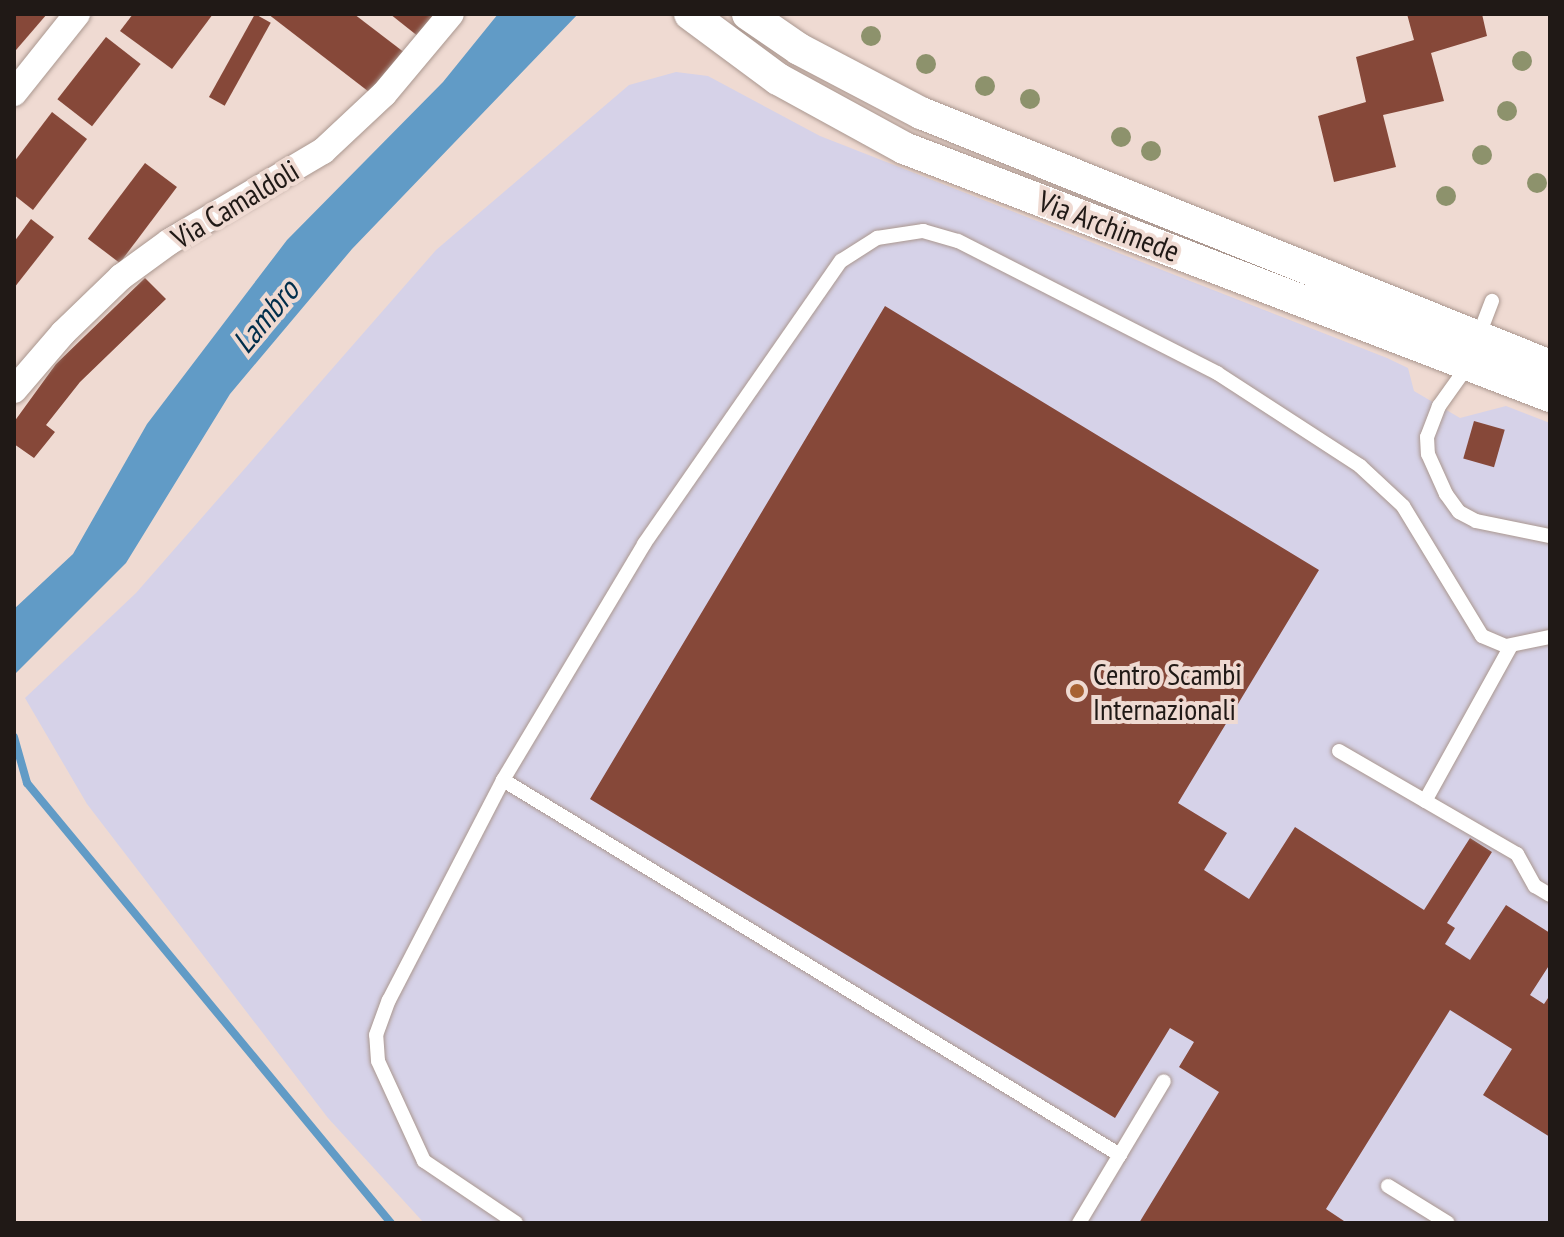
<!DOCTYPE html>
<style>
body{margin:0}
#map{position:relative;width:1564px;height:1237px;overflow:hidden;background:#efdad2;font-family:"PT Sans Narrow",sans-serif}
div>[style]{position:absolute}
.industrial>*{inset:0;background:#d6d2e8}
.water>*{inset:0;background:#619bc6}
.stream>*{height:8px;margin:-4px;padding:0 4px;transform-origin:4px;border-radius:4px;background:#619bc6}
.building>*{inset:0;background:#864839;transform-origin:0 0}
.roads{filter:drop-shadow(0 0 2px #aa978f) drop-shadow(0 0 2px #aa978f)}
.service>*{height:14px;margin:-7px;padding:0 7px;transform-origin:7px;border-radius:7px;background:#fff}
.minor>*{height:26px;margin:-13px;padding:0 13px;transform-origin:13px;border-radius:13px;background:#fff}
.tertiary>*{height:32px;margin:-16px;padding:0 16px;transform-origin:16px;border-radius:16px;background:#fff}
.trees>*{width:20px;height:20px;margin:-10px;border-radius:50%;background:#8d926c}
.dots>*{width:22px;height:22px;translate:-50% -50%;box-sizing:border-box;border:4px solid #efdad2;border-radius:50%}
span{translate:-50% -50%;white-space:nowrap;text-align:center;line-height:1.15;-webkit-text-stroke:8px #efdad2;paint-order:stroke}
.street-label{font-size:30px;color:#201916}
.poi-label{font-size:30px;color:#201916}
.left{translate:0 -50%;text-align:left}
.water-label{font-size:32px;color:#002e4b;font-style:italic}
.frame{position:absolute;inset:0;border:16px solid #201916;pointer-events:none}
</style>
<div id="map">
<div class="industrial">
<i style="clip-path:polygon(676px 72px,708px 76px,820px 136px,1387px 358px,1408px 368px,1414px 391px,1460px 418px,1506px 406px,1550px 423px,1550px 1223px,424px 1223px,328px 1118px,87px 804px,25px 698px,136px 593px,436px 250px,629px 85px)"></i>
</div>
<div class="water">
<i style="clip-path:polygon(498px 14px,578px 14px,352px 249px,230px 394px,126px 563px,14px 675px,14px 609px,73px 554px,147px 424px,287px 240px,443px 82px)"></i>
</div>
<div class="stream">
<i style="left:14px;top:737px;width:48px;rotate:74.2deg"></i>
<i style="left:27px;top:783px;width:571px;rotate:50.4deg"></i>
</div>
<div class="building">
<i style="clip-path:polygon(14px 14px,47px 14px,16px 50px,14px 49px)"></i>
<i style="clip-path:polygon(133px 14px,213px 14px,172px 69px,120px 31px)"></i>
<i style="left:255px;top:14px;width:18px;height:95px;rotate:29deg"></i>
<i style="clip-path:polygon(268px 14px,354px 14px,405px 53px,373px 95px)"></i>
<i style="clip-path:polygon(390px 14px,434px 14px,419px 37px)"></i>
<i style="clip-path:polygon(1407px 14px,1482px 14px,1487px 36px,1431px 53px,1444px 101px,1383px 115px,1396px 167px,1334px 182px,1318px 116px,1366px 102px,1356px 57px,1414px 40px)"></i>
<i style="left:106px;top:37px;width:44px;height:79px;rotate:38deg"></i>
<i style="clip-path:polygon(52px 112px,87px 139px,33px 210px,14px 195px,14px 162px)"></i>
<i style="left:145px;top:163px;width:40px;height:95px;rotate:37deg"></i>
<i style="clip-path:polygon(31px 219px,54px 237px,14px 288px,14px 242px)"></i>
<i style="clip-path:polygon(145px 278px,166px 299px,80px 382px,46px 425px,55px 432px,34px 458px,14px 444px,14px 422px,56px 364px)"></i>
<i style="clip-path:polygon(885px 306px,1319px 570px,1178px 803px,1227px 833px,1204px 870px,1249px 899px,1295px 827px,1424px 910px,1470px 838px,1492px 852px,1447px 923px,1455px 928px,1445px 944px,1470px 960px,1506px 905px,1550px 933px,1550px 964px,1530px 995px,1544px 1004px,1550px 995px,1550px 1137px,1483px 1095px,1512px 1049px,1450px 1010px,1326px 1209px,1347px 1223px,1139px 1223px,1219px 1092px,1179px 1067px,1194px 1042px,1170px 1028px,1115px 1118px,590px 799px)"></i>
<i style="left:1474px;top:421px;width:32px;height:39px;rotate:16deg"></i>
</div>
<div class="roads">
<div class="service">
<i style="left:1477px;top:340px;width:42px;rotate:-69deg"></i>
<i style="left:1469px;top:364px;width:52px;rotate:125.5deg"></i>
<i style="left:1439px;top:406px;width:33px;rotate:111deg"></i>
<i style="left:1427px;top:437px;width:17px;rotate:87deg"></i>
<i style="left:1428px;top:454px;width:44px;rotate:65.8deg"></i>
<i style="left:1446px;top:494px;width:22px;rotate:54deg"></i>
<i style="left:1459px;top:512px;width:19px;rotate:28deg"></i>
<i style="left:1476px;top:521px;width:76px;rotate:11.5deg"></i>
<i style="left:1339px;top:751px;width:206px;rotate:30.1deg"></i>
<i style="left:1517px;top:854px;width:37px;rotate:61deg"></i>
<i style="left:1535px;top:886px;width:17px;rotate:31deg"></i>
<i style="left:503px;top:780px;width:722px;rotate:31.29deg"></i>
<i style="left:1425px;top:801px;width:177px;rotate:-61deg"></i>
<i style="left:1388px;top:1186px;width:70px;rotate:31.7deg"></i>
<i style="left:516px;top:1223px;width:111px;rotate:-146deg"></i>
<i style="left:424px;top:1161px;width:110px;rotate:-114.7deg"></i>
<i style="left:378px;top:1061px;width:26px;rotate:-94deg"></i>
<i style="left:376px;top:1035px;width:37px;rotate:-70deg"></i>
<i style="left:389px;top:1000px;width:248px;rotate:-62.6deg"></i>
<i style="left:503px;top:780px;width:275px;rotate:-59.1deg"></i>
<i style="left:644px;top:544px;width:345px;rotate:-55.2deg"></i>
<i style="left:841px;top:261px;width:43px;rotate:-32.6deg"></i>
<i style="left:877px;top:238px;width:47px;rotate:-8.7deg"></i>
<i style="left:923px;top:231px;width:36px;rotate:16deg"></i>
<i style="left:958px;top:241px;width:291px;rotate:27deg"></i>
<i style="left:1217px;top:373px;width:171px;rotate:33deg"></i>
<i style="left:1360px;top:466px;width:59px;rotate:42.9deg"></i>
<i style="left:1403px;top:506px;width:152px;rotate:58.7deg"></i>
<i style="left:1482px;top:636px;width:26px;rotate:23deg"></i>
<i style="left:1506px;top:646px;width:45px;rotate:-11.6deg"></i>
<i style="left:1079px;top:1223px;width:165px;rotate:-59.1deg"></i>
</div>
<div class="minor">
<i style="left:14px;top:93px;width:101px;rotate:-51.4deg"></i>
<i style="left:14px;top:390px;width:75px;rotate:-49.3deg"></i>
<i style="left:63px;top:333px;width:81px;rotate:-44deg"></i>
<i style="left:121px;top:277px;width:59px;rotate:-36.1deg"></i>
<i style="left:169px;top:242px;width:179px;rotate:-30.6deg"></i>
<i style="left:323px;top:151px;width:83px;rotate:-43.1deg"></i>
<i style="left:384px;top:94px;width:104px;rotate:-50.1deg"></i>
</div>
<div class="tertiary">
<i style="left:690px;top:14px;width:109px;rotate:36.5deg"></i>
<i style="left:778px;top:79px;width:144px;rotate:28.7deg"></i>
<i style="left:904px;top:148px;width:692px;rotate:21deg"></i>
<i style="left:748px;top:14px;width:62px;rotate:34.5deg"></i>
<i style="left:799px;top:49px;width:138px;rotate:27.7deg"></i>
<i style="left:921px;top:113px;width:678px;rotate:21.91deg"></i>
</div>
</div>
<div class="trees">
<i style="left:871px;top:36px"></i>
<i style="left:1522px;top:61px"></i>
<i style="left:926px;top:64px"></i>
<i style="left:985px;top:86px"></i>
<i style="left:1030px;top:99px"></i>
<i style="left:1507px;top:111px"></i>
<i style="left:1121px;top:137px"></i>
<i style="left:1151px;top:151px"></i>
<i style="left:1482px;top:155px"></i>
<i style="left:1537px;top:183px"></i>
<i style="left:1446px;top:196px"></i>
</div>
<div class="dots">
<i style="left:1077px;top:691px;background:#a76233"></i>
</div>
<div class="street-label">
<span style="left:235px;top:204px;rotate:-31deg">Via Camaldoli</span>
<span style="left:1109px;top:226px;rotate:21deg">Via Archimede</span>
</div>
<div class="poi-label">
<span class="left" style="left:1093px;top:691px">Centro Scambi<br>Internazionali</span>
</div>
<div class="water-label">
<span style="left:265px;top:316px;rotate:-50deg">Lambro</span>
</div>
<div class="frame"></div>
</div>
